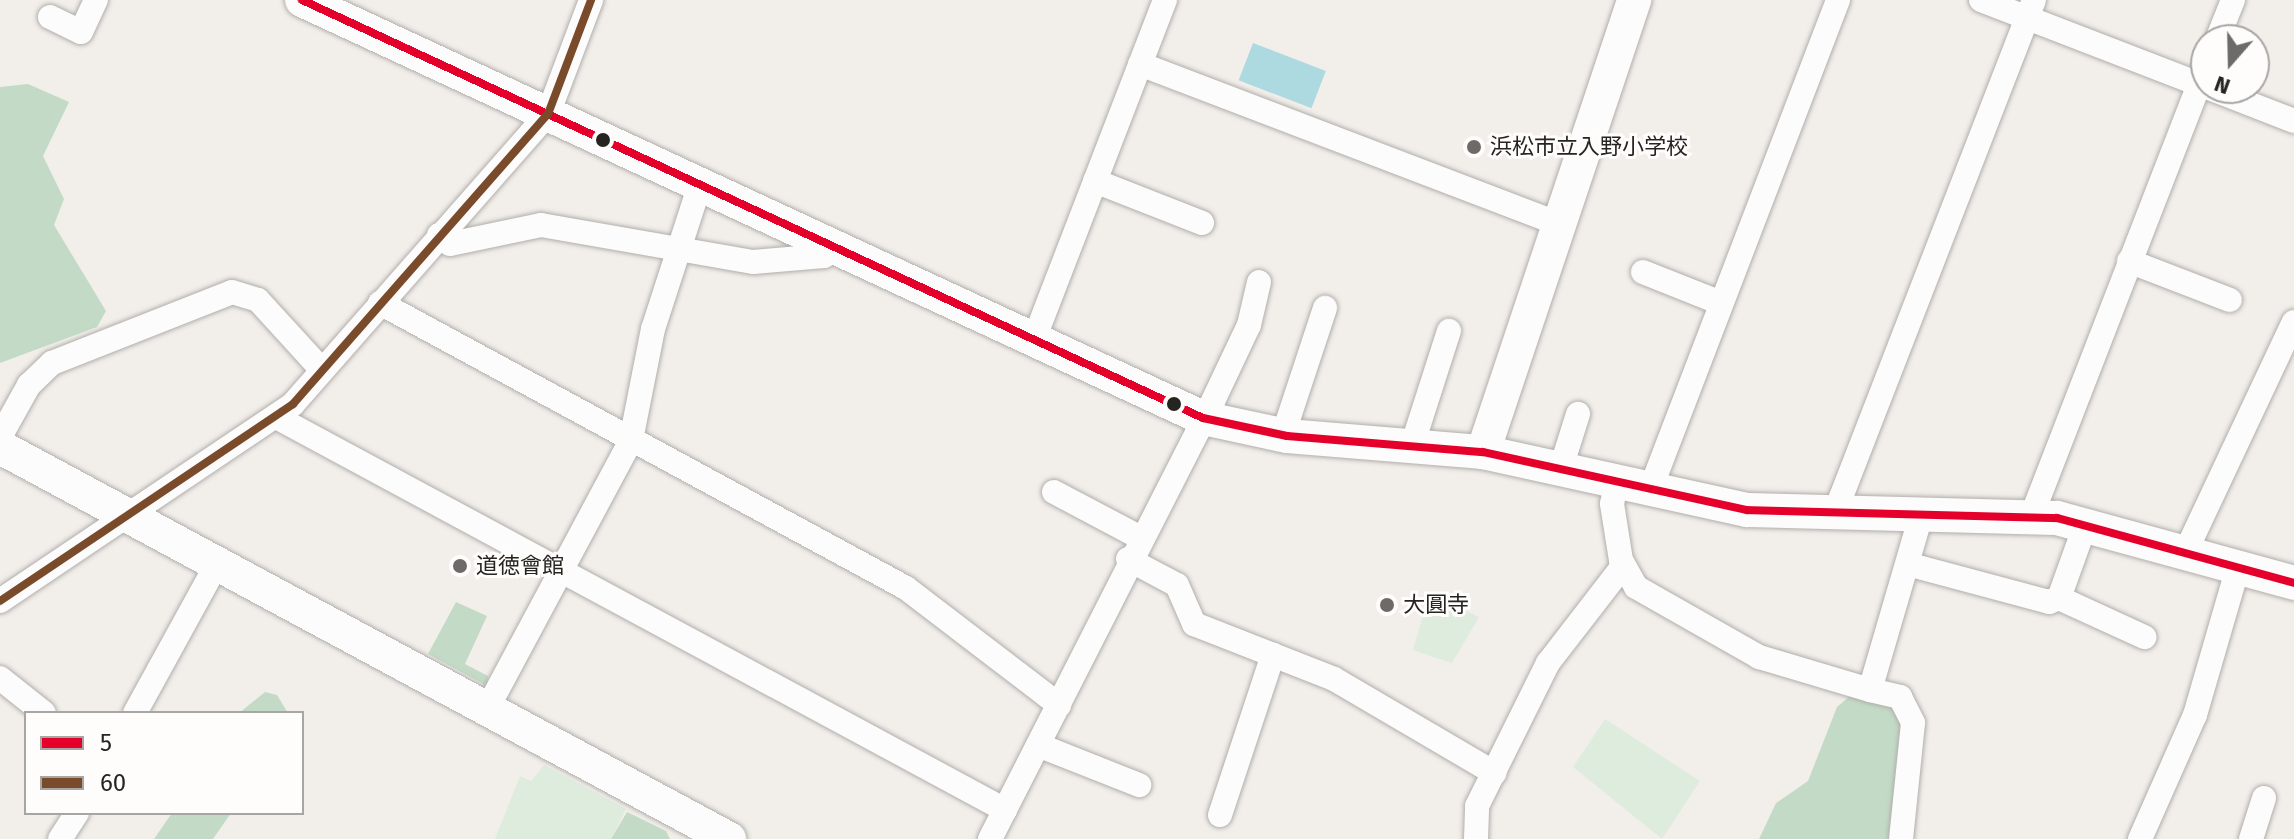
<!DOCTYPE html>
<meta charset="utf-8">
<style>
body{margin:0}
#map{position:relative;width:2294px;height:839px;overflow:hidden;background:#f2eeea;font-family:"Fira Sans","Noto Sans JP",sans-serif}
div>[style]{position:absolute}
.green>*{inset:0;background:#deecde}
.forest>*{inset:0;background:#c3dbc6}
.water>*{inset:0;background:#addae1;transform-origin:0 0}
.roads{filter:drop-shadow(0 0 2px #b1aeab) drop-shadow(0 0 2px #b1aeab)}
.street>*{height:24px;margin:-12px;padding:0 12px;transform-origin:12px;border-radius:12px;background:#fdfcfc}
.secondary>*{height:34px;margin:-17px;padding:0 17px;transform-origin:17px;border-radius:17px;background:#fdfcfc}
.bus-1>*{height:8px;margin:-4px;padding:0 4px;transform-origin:4px;border-radius:4px;background:#e4002b}
.bus-2>*{height:8px;margin:-4px;padding:0 4px;transform-origin:4px;border-radius:4px;background:#7a4b2a}
.dots>*{width:22px;height:22px;translate:-50% -50%;box-sizing:border-box;border:4px solid #fefdfb;border-radius:50%}
span{translate:-50% -50%;white-space:nowrap;text-align:center;line-height:1.15;-webkit-text-stroke:6px #fefdfb;paint-order:stroke}
.poi-label{font-size:22px;color:#262421}
.left{translate:0 -50%;text-align:left}
.legend{position:absolute;left:24px;top:711px;width:280px;height:104px;box-sizing:border-box;background:#fefdfb;border:2px solid #a8a6a4;margin:0;padding:10px 14px;list-style:none;font-size:24px;color:#262421}
.legend li{display:flex;align-items:center;gap:16px;height:40px}
.legend b{width:40px;border:2px solid #a8a6a4}
.north{position:absolute;left:2190px;top:24px;width:80px;height:80px;box-sizing:border-box;background:#fefdfb;border:2px solid #a8a6a4;border-radius:50%;rotate:200deg;font-size:22px;font-weight:700;line-height:32px;text-align:center;color:#262421}
.north::after{content:'';display:block;margin:auto;width:28px;height:36px;background:#6d6b67;clip-path:polygon(50% 0,100% 100%,50% 72%,0 100%)}
</style>
<div id="map">
<div class="green">
<i style="clip-path:polygon(1429px 594px,1479px 617px,1452px 663px,1413px 650px)"></i>
<i style="clip-path:polygon(1605px 719px,1700px 781px,1662px 839px,1573px 767px)"></i>
<i style="clip-path:polygon(544px 765px,626px 809px,611px 839px,495px 839px,520px 776px,531px 781px)"></i>
</div>
<div class="forest">
<i style="clip-path:polygon(28px 84px,69px 102px,43px 156px,64px 199px,54px 225px,106px 311px,97px 327px,0 363px,0 87px)"></i>
<i style="clip-path:polygon(456px 602px,487px 616px,465px 664px,488px 676px,487px 686px,428px 654px)"></i>
<i style="clip-path:polygon(265px 692px,277px 695px,288px 713px,239px 713px)"></i>
<i style="clip-path:polygon(1850px 696px,1904px 711px,1895px 839px,1759px 839px,1776px 803px,1808px 781px,1837px 707px)"></i>
<i style="clip-path:polygon(627px 812px,666px 831px,670px 839px,611px 839px)"></i>
<i style="clip-path:polygon(172px 813px,231px 813px,213px 839px,154px 839px)"></i>
</div>
<div class="water">
<i style="left:1253px;top:43px;width:78px;height:40px;rotate:21deg"></i>
</div>
<div class="roads">
<div class="street">
<i style="left:1981px;top:0;width:241px;rotate:21.1deg"></i>
<i style="left:50px;top:17px;width:34px;rotate:26deg"></i>
<i style="left:81px;top:32px;width:35px;rotate:-65deg"></i>
<i style="left:2217px;top:40px;width:43px;rotate:-68.2deg"></i>
<i style="left:1140px;top:64px;width:448px;rotate:20.9deg"></i>
<i style="left:2209px;top:88px;width:91px;rotate:21.2deg"></i>
<i style="left:1095px;top:181px;width:115px;rotate:21.4deg"></i>
<i style="left:439px;top:235px;width:14px;rotate:39deg"></i>
<i style="left:450px;top:244px;width:93px;rotate:-11.8deg"></i>
<i style="left:541px;top:225px;width:215px;rotate:9.9deg"></i>
<i style="left:753px;top:262px;width:71px;rotate:-4.8deg"></i>
<i style="left:824px;top:256px;width:13px;rotate:-63deg"></i>
<i style="left:2129px;top:261px;width:108px;rotate:21.1deg"></i>
<i style="left:1643px;top:272px;width:84px;rotate:21.7deg"></i>
<i style="left:380px;top:303px;width:598px;rotate:28.45deg"></i>
<i style="left:906px;top:588px;width:193px;rotate:37.4deg"></i>
<i style="left:1033px;top:342px;width:367px;rotate:-68.9deg"></i>
<i style="left:278px;top:418px;width:826px;rotate:28.33deg"></i>
<i style="left:1283px;top:435px;width:134px;rotate:-71.7deg"></i>
<i style="left:0;top:437px;width:60px;rotate:-60.9deg"></i>
<i style="left:29px;top:385px;width:32px;rotate:-44deg"></i>
<i style="left:52px;top:363px;width:193px;rotate:-21.5deg"></i>
<i style="left:232px;top:292px;width:27px;rotate:17deg"></i>
<i style="left:258px;top:300px;width:95px;rotate:47.6deg"></i>
<i style="left:1412px;top:446px;width:121px;rotate:-72.2deg"></i>
<i style="left:1560px;top:471px;width:60px;rotate:-72.5deg"></i>
<i style="left:1616px;top:485px;width:19px;rotate:102deg"></i>
<i style="left:1612px;top:504px;width:57px;rotate:80.9deg"></i>
<i style="left:1621px;top:560px;width:31px;rotate:61deg"></i>
<i style="left:1636px;top:587px;width:142px;rotate:29.6deg"></i>
<i style="left:1759px;top:657px;width:116px;rotate:16.6deg"></i>
<i style="left:1870px;top:690px;width:185px;rotate:-73.7deg"></i>
<i style="left:1054px;top:492px;width:96px;rotate:27.9deg"></i>
<i style="left:1649px;top:493px;width:528px;rotate:-69.02deg"></i>
<i style="left:1841px;top:515px;width:18px;rotate:-90deg"></i>
<i style="left:1841px;top:497px;width:533px;rotate:-68.78deg"></i>
<i style="left:2032px;top:515px;width:481px;rotate:-68.8deg"></i>
<i style="left:2186px;top:551px;width:253px;rotate:-64.8deg"></i>
<i style="left:1128px;top:559px;width:55px;rotate:28deg"></i>
<i style="left:1177px;top:585px;width:43px;rotate:66.4deg"></i>
<i style="left:1194px;top:624px;width:150px;rotate:21.4deg"></i>
<i style="left:1334px;top:679px;width:186px;rotate:30.4deg"></i>
<i style="left:1911px;top:565px;width:143px;rotate:15deg"></i>
<i style="left:2049px;top:602px;width:11px;rotate:-22deg"></i>
<i style="left:2059px;top:598px;width:80px;rotate:-70.2deg"></i>
<i style="left:2059px;top:598px;width:94px;rotate:24.6deg"></i>
<i style="left:0;top:601px;width:353px;rotate:-33.9deg"></i>
<i style="left:293px;top:404px;width:386px;rotate:-48.7deg"></i>
<i style="left:548px;top:114px;width:122px;rotate:-69.3deg"></i>
<i style="left:0;top:678px;width:56px;rotate:38.5deg"></i>
<i style="left:1870px;top:690px;width:31px;rotate:13deg"></i>
<i style="left:1900px;top:697px;width:29px;rotate:63deg"></i>
<i style="left:1913px;top:723px;width:117px;rotate:95.9deg"></i>
<i style="left:487px;top:709px;width:305px;rotate:-61.8deg"></i>
<i style="left:631px;top:440px;width:113px;rotate:-78.8deg"></i>
<i style="left:653px;top:329px;width:152px;rotate:-72deg"></i>
<i style="left:135px;top:713px;width:170px;rotate:-61.2deg"></i>
<i style="left:1038px;top:745px;width:109px;rotate:21.6deg"></i>
<i style="left:1220px;top:815px;width:169px;rotate:-71.7deg"></i>
<i style="left:60px;top:839px;width:31px;rotate:-57deg"></i>
<i style="left:990px;top:839px;width:492px;rotate:-63deg"></i>
<i style="left:1213px;top:401px;width:84px;rotate:-64.7deg"></i>
<i style="left:1249px;top:325px;width:44px;rotate:-76.9deg"></i>
<i style="left:1476px;top:839px;width:33px;rotate:-88deg"></i>
<i style="left:1477px;top:806px;width:160px;rotate:-63.6deg"></i>
<i style="left:1548px;top:663px;width:123px;rotate:-52.3deg"></i>
<i style="left:2140px;top:839px;width:136px;rotate:-66.1deg"></i>
<i style="left:2195px;top:715px;width:154px;rotate:-73.8deg"></i>
<i style="left:2251px;top:839px;width:43px;rotate:-72.4deg"></i>
</div>
<div class="secondary">
<i style="left:302px;top:0;width:993px;rotate:24.89deg"></i>
<i style="left:1203px;top:418px;width:86px;rotate:12.1deg"></i>
<i style="left:1287px;top:436px;width:197px;rotate:4.7deg"></i>
<i style="left:1483px;top:452px;width:270px;rotate:12.4deg"></i>
<i style="left:1747px;top:510px;width:310px;rotate:1.5deg"></i>
<i style="left:2057px;top:518px;width:246px;rotate:15.3deg"></i>
<i style="left:0;top:447px;width:828px;rotate:28.27deg"></i>
<i style="left:1483px;top:452px;width:477px;rotate:-71.5deg"></i>
</div>
</div>
<div class="bus-1">
<i style="left:302px;top:0;width:993px;rotate:24.89deg"></i>
<i style="left:1203px;top:418px;width:86px;rotate:12.1deg"></i>
<i style="left:1287px;top:436px;width:197px;rotate:4.7deg"></i>
<i style="left:1483px;top:452px;width:270px;rotate:12.4deg"></i>
<i style="left:1747px;top:510px;width:310px;rotate:1.5deg"></i>
<i style="left:2057px;top:518px;width:246px;rotate:15.3deg"></i>
</div>
<div class="bus-2">
<i style="left:0;top:601px;width:353px;rotate:-33.9deg"></i>
<i style="left:293px;top:404px;width:386px;rotate:-48.7deg"></i>
<i style="left:548px;top:114px;width:122px;rotate:-69.3deg"></i>
</div>
<div class="dots">
<i style="left:603px;top:140px;background:#262421"></i>
<i style="left:1474px;top:147px;background:#6d6b67"></i>
<i style="left:1174px;top:404px;background:#262421"></i>
<i style="left:460px;top:566px;background:#6d6b67"></i>
<i style="left:1387px;top:605px;background:#6d6b67"></i>
</div>
<div class="poi-label">
<span class="left" style="left:1490px;top:147px">浜松市立入野小学校</span>
<span class="left" style="left:476px;top:566px">道徳會館</span>
<span class="left" style="left:1403px;top:605px">大圓寺</span>
</div>
<ul class="legend">
<li><b style="height:10px;background:#e4002b"></b>5</li>
<li><b style="height:10px;background:#7a4b2a"></b>60</li>
</ul>
<div class="north">N</div>
</div>
